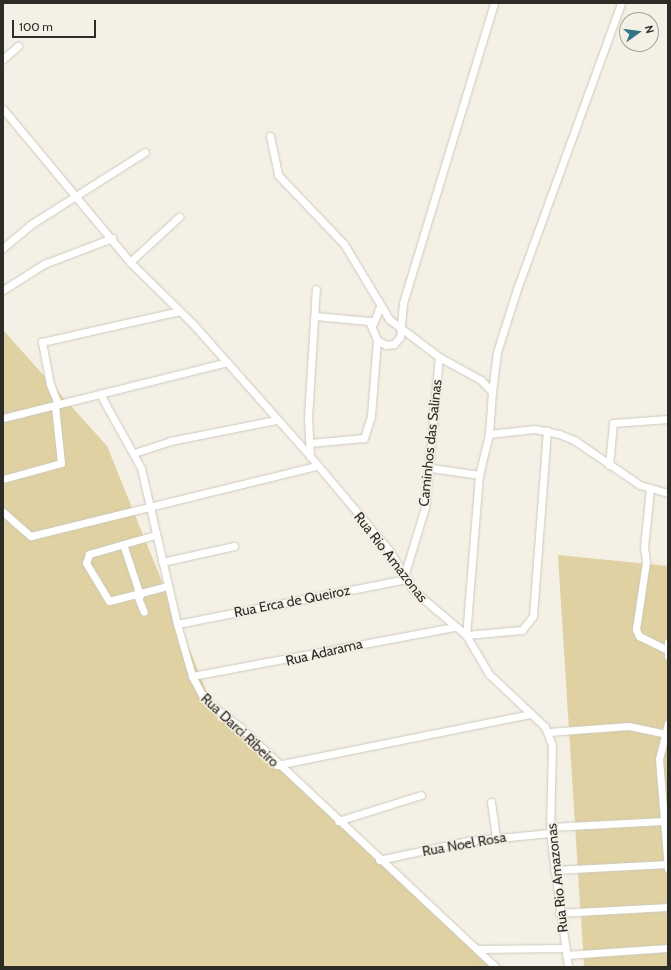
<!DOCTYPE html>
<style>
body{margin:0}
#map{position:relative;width:671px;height:970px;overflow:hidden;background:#f4f0e5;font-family:Cabin,sans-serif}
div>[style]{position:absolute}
.green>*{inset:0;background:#dfd1a1}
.roads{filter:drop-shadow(0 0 1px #ccc9be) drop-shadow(0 0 1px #ccc9be)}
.minor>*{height:7px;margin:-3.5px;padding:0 3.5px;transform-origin:3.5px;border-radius:3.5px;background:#fff}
span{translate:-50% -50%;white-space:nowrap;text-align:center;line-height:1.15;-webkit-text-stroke:3px #f4f0e5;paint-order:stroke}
.street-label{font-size:14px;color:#2d2c27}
.frame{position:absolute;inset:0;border:4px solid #2d2c27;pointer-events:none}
.north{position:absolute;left:619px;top:12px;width:40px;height:40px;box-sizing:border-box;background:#f4f0e5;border:1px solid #a4a299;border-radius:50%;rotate:76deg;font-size:11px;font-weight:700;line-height:16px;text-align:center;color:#2d2c27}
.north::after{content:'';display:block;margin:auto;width:14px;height:18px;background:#327486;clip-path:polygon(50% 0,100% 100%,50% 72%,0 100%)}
.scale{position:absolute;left:12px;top:20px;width:84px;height:18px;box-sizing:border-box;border:2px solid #2d2c27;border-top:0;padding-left:5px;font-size:12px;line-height:14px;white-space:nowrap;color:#2d2c27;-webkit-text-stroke:3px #f4f0e5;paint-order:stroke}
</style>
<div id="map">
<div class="green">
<i style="clip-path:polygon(3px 330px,107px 446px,219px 722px,220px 712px,441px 921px,500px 967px,3px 967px)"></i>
<i style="clip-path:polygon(558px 555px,668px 566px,668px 967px,584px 967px)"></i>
</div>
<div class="roads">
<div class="minor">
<i style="left:3px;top:59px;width:20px;rotate:-41deg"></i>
<i style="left:3px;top:109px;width:199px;rotate:50.3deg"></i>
<i style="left:130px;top:262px;width:88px;rotate:44.5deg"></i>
<i style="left:193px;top:324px;width:176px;rotate:48.4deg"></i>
<i style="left:310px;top:456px;width:123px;rotate:50deg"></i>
<i style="left:389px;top:550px;width:48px;rotate:58.6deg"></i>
<i style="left:414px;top:591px;width:68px;rotate:40.2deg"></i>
<i style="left:466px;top:635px;width:45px;rotate:59.5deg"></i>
<i style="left:489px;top:674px;width:77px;rotate:43.4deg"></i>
<i style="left:545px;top:727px;width:19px;rotate:69deg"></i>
<i style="left:552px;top:745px;width:88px;rotate:91.3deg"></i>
<i style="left:550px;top:833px;width:135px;rotate:82.3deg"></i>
<i style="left:270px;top:136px;width:40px;rotate:78deg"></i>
<i style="left:278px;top:175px;width:95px;rotate:46.3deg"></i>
<i style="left:344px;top:244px;width:87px;rotate:59deg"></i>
<i style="left:389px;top:319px;width:63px;rotate:37.2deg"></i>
<i style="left:439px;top:357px;width:48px;rotate:28.7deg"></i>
<i style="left:481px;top:380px;width:16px;rotate:47deg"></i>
<i style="left:492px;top:392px;width:42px;rotate:94.1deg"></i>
<i style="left:489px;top:434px;width:42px;rotate:103.7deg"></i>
<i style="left:479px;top:475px;width:161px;rotate:94.6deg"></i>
<i style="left:466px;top:635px;width:56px;rotate:-5.1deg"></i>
<i style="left:522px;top:630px;width:18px;rotate:-52deg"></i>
<i style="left:533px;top:616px;width:186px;rotate:-85.7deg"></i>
<i style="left:3px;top:248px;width:35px;rotate:-40deg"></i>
<i style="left:30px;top:225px;width:136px;rotate:-32.4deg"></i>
<i style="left:130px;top:262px;width:67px;rotate:-42.6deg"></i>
<i style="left:3px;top:290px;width:49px;rotate:-32.4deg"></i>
<i style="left:44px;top:264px;width:73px;rotate:-20.9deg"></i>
<i style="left:316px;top:316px;width:53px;rotate:5.4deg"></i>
<i style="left:369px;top:321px;width:21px;rotate:67deg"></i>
<i style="left:377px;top:340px;width:10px;rotate:29deg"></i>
<i style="left:386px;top:345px;width:8px;rotate:-7deg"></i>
<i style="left:394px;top:344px;width:9px;rotate:-49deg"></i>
<i style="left:400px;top:337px;width:34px;rotate:-85deg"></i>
<i style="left:403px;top:303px;width:313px;rotate:-73.1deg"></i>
<i style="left:373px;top:324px;width:18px;rotate:-68deg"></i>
<i style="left:492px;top:392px;width:40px;rotate:-82.9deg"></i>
<i style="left:497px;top:352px;width:66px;rotate:-72.4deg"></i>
<i style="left:517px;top:289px;width:304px;rotate:-70deg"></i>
<i style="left:100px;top:394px;width:85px;rotate:61deg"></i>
<i style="left:141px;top:468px;width:160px;rotate:77deg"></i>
<i style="left:177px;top:624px;width:54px;rotate:73.9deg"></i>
<i style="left:192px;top:676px;width:27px;rotate:62deg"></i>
<i style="left:205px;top:700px;width:44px;rotate:37.6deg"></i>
<i style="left:240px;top:727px;width:351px;rotate:43.2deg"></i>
<i style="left:58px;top:404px;width:22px;rotate:-112deg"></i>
<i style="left:50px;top:384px;width:43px;rotate:-100.8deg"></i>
<i style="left:42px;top:342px;width:141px;rotate:-12.7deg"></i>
<i style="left:3px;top:418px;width:231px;rotate:-14deg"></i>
<i style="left:489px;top:434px;width:46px;rotate:-6.2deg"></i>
<i style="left:535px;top:429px;width:25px;rotate:12deg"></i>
<i style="left:559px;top:434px;width:16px;rotate:22deg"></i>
<i style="left:574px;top:440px;width:80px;rotate:34.3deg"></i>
<i style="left:640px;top:485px;width:29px;rotate:16deg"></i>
<i style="left:310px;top:443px;width:54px;rotate:-5.3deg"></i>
<i style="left:364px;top:438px;width:23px;rotate:-72deg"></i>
<i style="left:371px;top:416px;width:76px;rotate:-85.5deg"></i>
<i style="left:134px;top:453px;width:38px;rotate:-18deg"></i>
<i style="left:170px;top:441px;width:108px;rotate:-11.2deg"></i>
<i style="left:310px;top:456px;width:38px;rotate:-93deg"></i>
<i style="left:308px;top:418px;width:129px;rotate:-86.5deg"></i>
<i style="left:609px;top:465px;width:42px;rotate:-84.6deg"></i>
<i style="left:613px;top:423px;width:55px;rotate:-4.2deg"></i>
<i style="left:431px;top:468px;width:49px;rotate:8.3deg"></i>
<i style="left:3px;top:479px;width:60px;rotate:-15.4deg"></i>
<i style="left:61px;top:463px;width:57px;rotate:-96deg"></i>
<i style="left:650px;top:489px;width:58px;rotate:95.9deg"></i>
<i style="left:644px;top:547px;width:15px;rotate:82deg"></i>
<i style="left:646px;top:562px;width:68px;rotate:98.5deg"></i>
<i style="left:636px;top:629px;width:8px;rotate:67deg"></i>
<i style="left:639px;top:636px;width:32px;rotate:26deg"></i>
<i style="left:3px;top:512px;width:37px;rotate:41deg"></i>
<i style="left:31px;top:536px;width:294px;rotate:-13.8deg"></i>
<i style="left:155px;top:535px;width:69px;rotate:163.9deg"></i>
<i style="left:89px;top:554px;width:9px;rotate:108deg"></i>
<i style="left:86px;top:563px;width:44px;rotate:58.8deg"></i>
<i style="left:109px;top:601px;width:61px;rotate:-14.3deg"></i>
<i style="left:123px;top:544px;width:54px;rotate:71.6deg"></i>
<i style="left:162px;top:562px;width:74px;rotate:-12.5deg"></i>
<i style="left:405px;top:573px;width:69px;rotate:-73.1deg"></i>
<i style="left:425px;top:507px;width:151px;rotate:-84.7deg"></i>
<i style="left:137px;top:595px;width:18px;rotate:68deg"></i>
<i style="left:177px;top:624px;width:234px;rotate:-11.1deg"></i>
<i style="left:668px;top:642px;width:14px;rotate:90deg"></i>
<i style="left:192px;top:676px;width:268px;rotate:-10.6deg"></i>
<i style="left:668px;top:723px;width:37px;rotate:104deg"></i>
<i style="left:659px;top:759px;width:110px;rotate:85.3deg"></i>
<i style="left:548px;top:732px;width:81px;rotate:-4.2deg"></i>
<i style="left:629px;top:726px;width:40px;rotate:12deg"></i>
<i style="left:277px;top:765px;width:259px;rotate:-11.4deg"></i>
<i style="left:491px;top:802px;width:35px;rotate:82deg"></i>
<i style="left:338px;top:821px;width:87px;rotate:-17.4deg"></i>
<i style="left:551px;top:827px;width:113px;rotate:-3deg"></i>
<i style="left:379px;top:860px;width:91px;rotate:-12.1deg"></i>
<i style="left:468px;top:841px;width:82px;rotate:-5.6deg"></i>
<i style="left:554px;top:870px;width:114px;rotate:-3deg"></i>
<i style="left:559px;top:913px;width:109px;rotate:-3.2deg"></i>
<i style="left:477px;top:949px;width:88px;rotate:-0.7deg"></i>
<i style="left:566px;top:955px;width:102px;rotate:-3.9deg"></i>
</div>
</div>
<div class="street-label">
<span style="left:430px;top:443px;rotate:-84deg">Caminhos das Salinas</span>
<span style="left:391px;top:557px;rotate:52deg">Rua Rio Amazonas</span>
<span style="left:292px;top:601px;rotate:-11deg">Rua Erca de Queiroz</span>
<span style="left:324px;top:652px;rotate:-13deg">Rua Adarama</span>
<span style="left:240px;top:730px;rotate:43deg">Rua Darci Ribeiro</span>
<span style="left:464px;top:844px;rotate:-10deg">Rua Noel Rosa</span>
<span style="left:557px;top:878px;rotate:-96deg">Rua Rio Amazonas</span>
</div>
<div class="frame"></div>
<div class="north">N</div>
<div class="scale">100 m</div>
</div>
